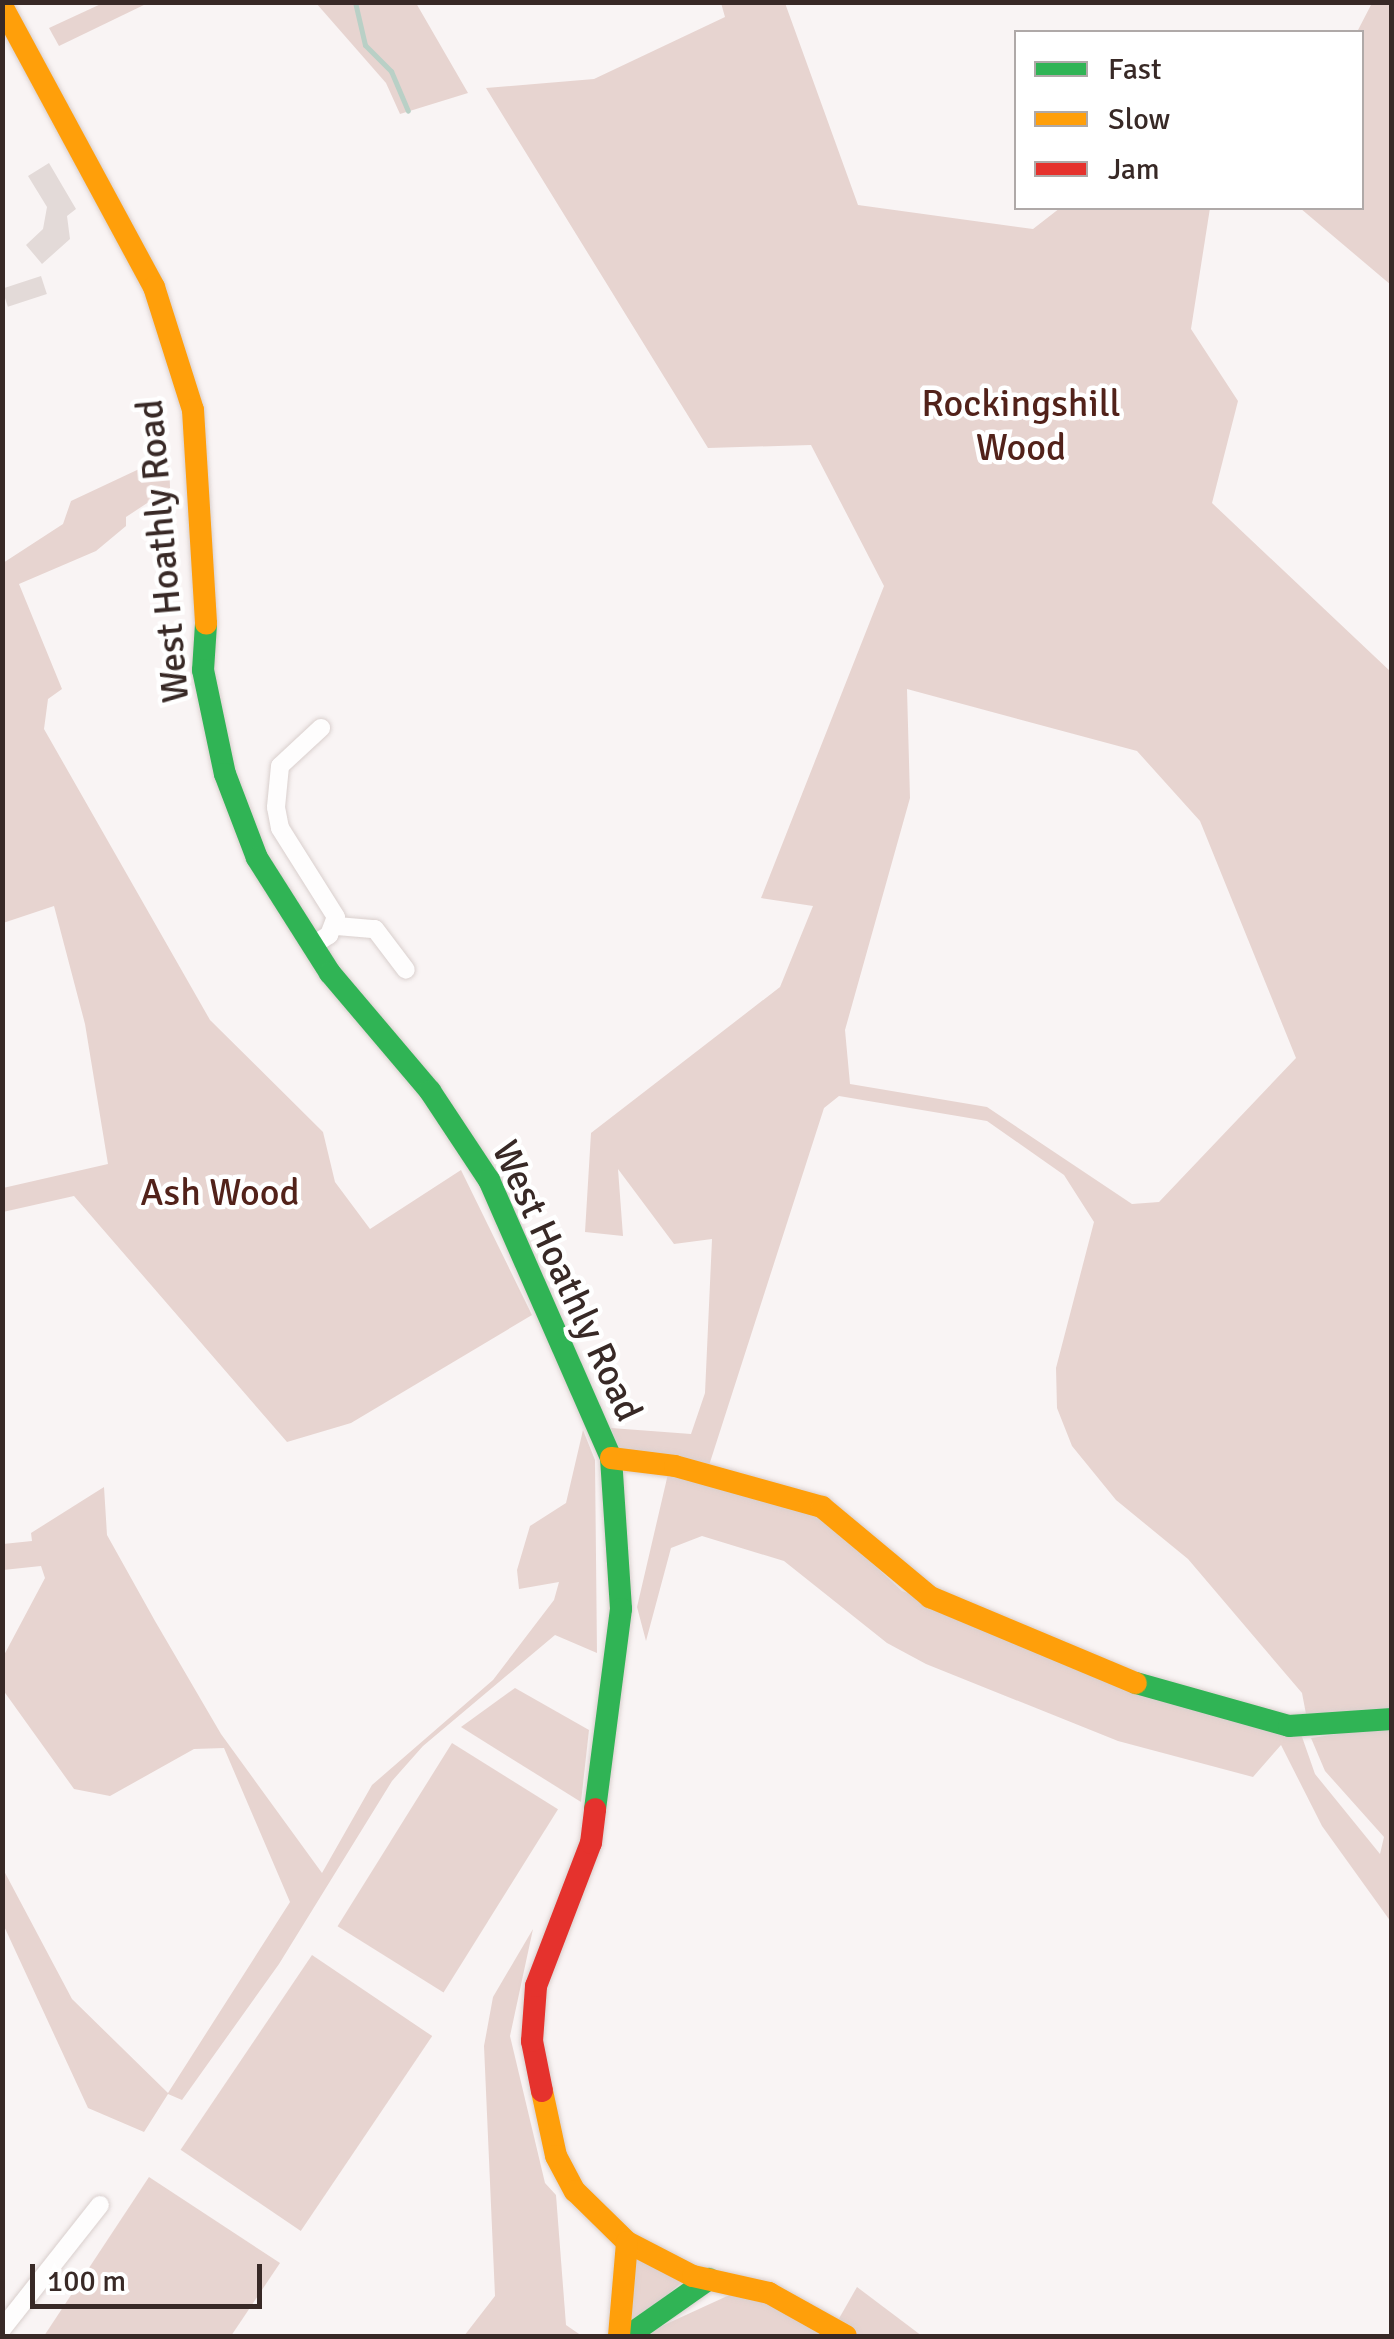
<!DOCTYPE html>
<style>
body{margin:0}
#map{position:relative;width:1394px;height:2339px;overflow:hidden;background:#f9f4f4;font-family:Signika,sans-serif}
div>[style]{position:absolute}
.green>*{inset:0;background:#e7d4d0;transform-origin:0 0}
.stream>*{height:5px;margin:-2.5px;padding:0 2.5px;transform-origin:2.5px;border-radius:2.5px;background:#b9d0c6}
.building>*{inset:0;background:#e3dad8;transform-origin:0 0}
.roads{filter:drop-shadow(0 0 2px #d9cfcd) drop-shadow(0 0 2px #d9cfcd)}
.street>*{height:18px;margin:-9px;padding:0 9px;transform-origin:9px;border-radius:9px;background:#fefdfd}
.fast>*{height:22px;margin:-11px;padding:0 11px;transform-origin:11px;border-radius:11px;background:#30b455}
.slow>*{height:22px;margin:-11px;padding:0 11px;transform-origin:11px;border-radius:11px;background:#ff9f0a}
.jam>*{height:22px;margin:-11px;padding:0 11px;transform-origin:11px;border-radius:11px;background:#e5322d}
span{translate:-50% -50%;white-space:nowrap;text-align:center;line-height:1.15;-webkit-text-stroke:9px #fff;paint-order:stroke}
.park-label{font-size:38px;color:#52221a}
.street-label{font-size:38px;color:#382926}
.frame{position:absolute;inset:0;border:5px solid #382926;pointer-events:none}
.legend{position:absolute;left:1014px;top:30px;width:350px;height:180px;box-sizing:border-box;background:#fff;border:2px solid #afa9a8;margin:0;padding:12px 18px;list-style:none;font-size:30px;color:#382926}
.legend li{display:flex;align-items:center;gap:20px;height:50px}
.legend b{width:50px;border:2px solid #afa9a8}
.scale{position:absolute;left:30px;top:2264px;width:232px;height:45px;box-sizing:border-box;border:5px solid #382926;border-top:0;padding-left:12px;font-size:30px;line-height:35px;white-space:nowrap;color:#382926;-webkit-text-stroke:8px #fff;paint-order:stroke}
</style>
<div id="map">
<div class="green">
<i style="clip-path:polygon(103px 3px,148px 3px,59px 46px,49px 28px)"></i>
<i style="clip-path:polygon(316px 3px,416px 3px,468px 93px,400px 114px,386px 83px)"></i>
<i style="clip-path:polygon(evenodd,721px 3px,785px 3px,858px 205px,1033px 229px,1060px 208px,1210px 208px,1191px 329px,1238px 401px,1212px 503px,1391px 672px,1391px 1709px,1306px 1714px,1302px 1693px,1188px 1559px,1116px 1500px,1072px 1446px,1057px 1408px,1056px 1368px,1094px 1222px,1064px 1175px,987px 1121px,839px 1096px,824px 1108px,704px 1481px,816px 1511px,902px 1591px,1301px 1734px,1315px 1774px,1380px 1854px,1384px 1837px,1325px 1771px,1311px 1738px,1391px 1726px,1391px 1922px,1322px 1826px,1281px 1745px,1253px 1777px,1118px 1741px,926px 1664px,887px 1643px,784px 1561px,702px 1536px,671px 1548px,646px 1641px,637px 1607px,671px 1461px,620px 1455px,611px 1428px,691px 1434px,705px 1393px,712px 1239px,674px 1244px,618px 1169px,623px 1236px,585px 1232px,591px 1133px,780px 987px,813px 906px,761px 898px,884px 586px,811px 445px,708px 448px,486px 88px,594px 79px,725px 17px,721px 3px,907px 689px,1137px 751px,1200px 821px,1296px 1058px,1159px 1202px,1132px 1204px,987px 1107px,850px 1084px,845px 1030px,910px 798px,907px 689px)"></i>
<i style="clip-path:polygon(1372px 3px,1391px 3px,1391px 285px,1300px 208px,1362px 208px,1357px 32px)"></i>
<i style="clip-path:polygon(169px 455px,170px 488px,126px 517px,126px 526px,96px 551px,19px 584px,62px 689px,48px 699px,44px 729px,210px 1020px,323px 1132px,335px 1182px,370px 1229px,461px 1170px,532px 1315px,351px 1423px,287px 1442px,74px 1196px,3px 1212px,3px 1188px,108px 1164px,85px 1024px,54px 906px,3px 923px,3px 563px,63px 524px,71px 501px)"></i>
<i style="clip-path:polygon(583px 1430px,595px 1460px,597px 1653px,555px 1635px,423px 1746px,392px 1781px,279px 1964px,182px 2100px,168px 2094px,144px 2132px,88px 2108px,3px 1924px,3px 1869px,72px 1999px,168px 2093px,290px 1902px,224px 1748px,194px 1749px,110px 1796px,74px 1789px,3px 1690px,3px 1657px,45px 1578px,41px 1566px,3px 1570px,3px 1544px,32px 1541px,31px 1533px,104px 1487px,107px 1535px,155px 1621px,221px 1734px,322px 1873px,372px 1785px,493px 1680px,554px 1600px,559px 1582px,519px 1589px,517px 1570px,530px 1526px,566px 1503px)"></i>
<i style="clip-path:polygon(515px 1688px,589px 1730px,581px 1802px,461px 1727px)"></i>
<i style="left:452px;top:1743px;width:125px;height:216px;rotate:32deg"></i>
<i style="clip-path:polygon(533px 1929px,510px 2036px,545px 2183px,556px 2195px,566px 2325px,582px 2336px,464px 2336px,495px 2296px,484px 2046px,493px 1997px)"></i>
<i style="left:312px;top:1955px;width:145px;height:235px;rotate:34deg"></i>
<i style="clip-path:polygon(149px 2177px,280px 2263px,231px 2336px,44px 2336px)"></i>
<i style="clip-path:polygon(633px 2256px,683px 2281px,629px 2329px)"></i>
<i style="clip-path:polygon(857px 2287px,922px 2336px,829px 2336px)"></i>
<i style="clip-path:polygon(736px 2292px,765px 2299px,825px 2336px,640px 2336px)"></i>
</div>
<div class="stream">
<i style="left:355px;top:2px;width:44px;rotate:76.9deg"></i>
<i style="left:365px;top:45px;width:37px;rotate:45deg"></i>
<i style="left:391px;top:71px;width:43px;rotate:67deg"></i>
</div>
<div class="building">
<i style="clip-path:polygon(49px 163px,76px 209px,67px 216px,70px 239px,42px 264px,26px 245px,43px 229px,47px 207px,28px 176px)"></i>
<i style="left:41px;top:276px;width:19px;height:41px;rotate:72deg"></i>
</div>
<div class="roads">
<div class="street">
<i style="left:337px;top:926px;width:38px;rotate:5deg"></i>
<i style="left:375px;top:929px;width:51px;rotate:52.9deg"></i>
<i style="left:313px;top:945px;width:19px;rotate:-32deg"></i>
<i style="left:329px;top:935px;width:19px;rotate:-69deg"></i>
<i style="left:336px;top:917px;width:105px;rotate:-122.2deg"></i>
<i style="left:280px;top:828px;width:21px;rotate:-101deg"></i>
<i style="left:276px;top:807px;width:41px;rotate:-84.4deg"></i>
<i style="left:280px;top:766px;width:56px;rotate:-42.8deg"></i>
<i style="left:2px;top:2329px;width:158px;rotate:-51.7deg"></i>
</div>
<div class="fast">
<i style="left:206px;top:624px;width:46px;rotate:93.7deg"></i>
<i style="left:203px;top:670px;width:106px;rotate:78.1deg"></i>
<i style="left:225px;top:774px;width:90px;rotate:69.1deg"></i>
<i style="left:257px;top:858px;width:136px;rotate:57.6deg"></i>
<i style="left:330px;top:973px;width:155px;rotate:49.7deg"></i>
<i style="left:430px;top:1091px;width:107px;rotate:56.5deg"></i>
<i style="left:489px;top:1180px;width:304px;rotate:66.3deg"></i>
<i style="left:611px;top:1458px;width:151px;rotate:86.2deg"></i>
<i style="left:621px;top:1609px;width:202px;rotate:97.4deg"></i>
<i style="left:1136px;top:1683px;width:159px;rotate:15.7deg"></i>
<i style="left:1289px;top:1726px;width:103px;rotate:-3.9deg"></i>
<i style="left:628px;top:2336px;width:99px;rotate:-35.1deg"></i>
</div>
<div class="slow">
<i style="left:2px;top:6px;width:319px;rotate:61.6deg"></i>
<i style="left:154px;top:287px;width:129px;rotate:72.4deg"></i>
<i style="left:193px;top:410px;width:214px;rotate:86.5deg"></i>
<i style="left:611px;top:1458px;width:64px;rotate:7.1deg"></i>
<i style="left:675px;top:1466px;width:153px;rotate:15.6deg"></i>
<i style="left:822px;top:1507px;width:141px;rotate:39.8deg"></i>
<i style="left:930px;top:1597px;width:223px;rotate:22.7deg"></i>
<i style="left:542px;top:2091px;width:66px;rotate:77.8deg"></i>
<i style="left:556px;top:2156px;width:40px;rotate:62deg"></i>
<i style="left:575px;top:2191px;width:73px;rotate:44.4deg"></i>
<i style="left:627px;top:2242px;width:74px;rotate:27.3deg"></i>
<i style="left:693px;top:2276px;width:78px;rotate:12.6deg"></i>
<i style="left:769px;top:2293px;width:88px;rotate:29.2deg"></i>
<i style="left:619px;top:2336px;width:94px;rotate:-85.1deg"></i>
</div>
<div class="jam">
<i style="left:542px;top:2091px;width:51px;rotate:-101.3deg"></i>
<i style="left:532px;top:2041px;width:55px;rotate:-85.8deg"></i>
<i style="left:536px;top:1986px;width:153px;rotate:-69deg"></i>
<i style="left:591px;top:1843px;width:34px;rotate:-83deg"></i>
</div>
</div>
<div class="park-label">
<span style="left:1021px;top:426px">Rockingshill<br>Wood</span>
<span style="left:220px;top:1193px">Ash Wood</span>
</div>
<div class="street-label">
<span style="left:163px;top:551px;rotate:-95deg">West Hoathly Road</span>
<span style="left:567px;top:1281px;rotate:65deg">West Hoathly Road</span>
</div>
<div class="frame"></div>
<ul class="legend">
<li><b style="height:12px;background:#30b455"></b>Fast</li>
<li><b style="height:12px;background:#ff9f0a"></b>Slow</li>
<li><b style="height:12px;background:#e5322d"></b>Jam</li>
</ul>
<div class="scale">100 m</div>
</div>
